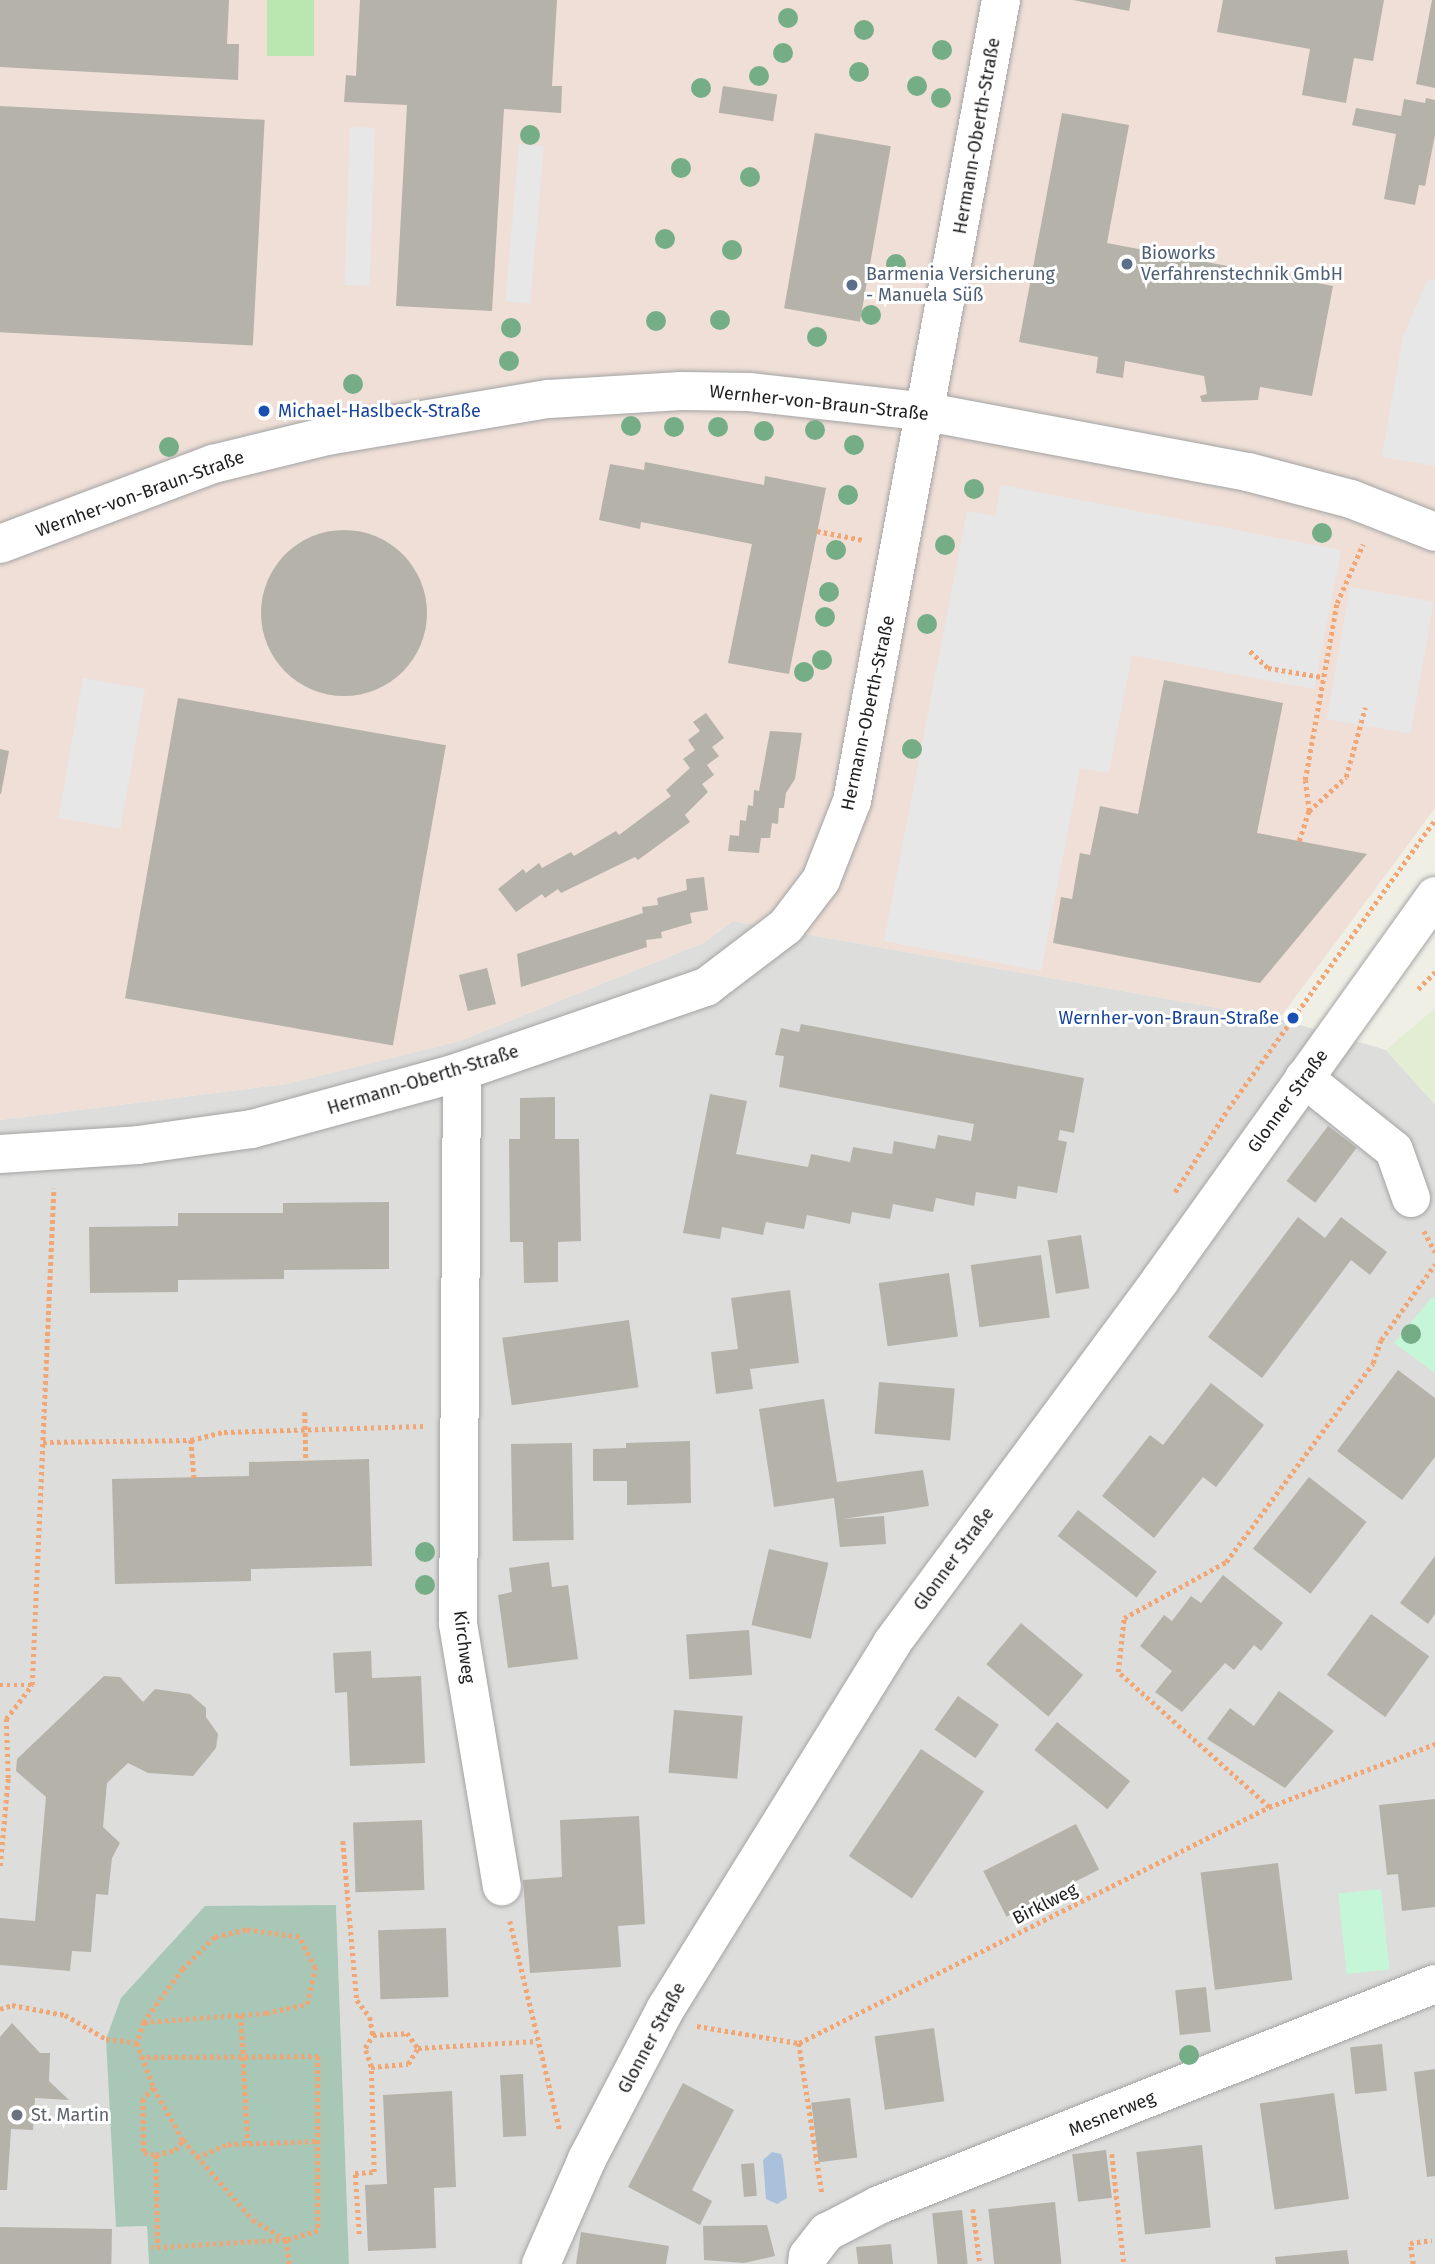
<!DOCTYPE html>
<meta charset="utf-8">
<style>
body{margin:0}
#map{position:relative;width:1435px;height:2264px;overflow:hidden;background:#efefe6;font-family:"Fira Sans",sans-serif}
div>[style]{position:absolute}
.residential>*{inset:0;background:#dddddc}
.commercial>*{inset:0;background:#efdfd7}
.farmland>*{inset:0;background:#e3edd3}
.grass>*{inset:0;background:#bae6af;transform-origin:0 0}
.cemetery>*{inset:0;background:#a9c7b6}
.park>*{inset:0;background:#c6f6d8;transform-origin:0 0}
.parking>*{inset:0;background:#e7e7e7;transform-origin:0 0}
.water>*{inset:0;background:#a9c1da}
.building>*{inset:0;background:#b5b2a9;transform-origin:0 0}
.round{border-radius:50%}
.path>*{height:4.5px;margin-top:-2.25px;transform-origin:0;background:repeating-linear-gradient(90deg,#f1a675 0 3.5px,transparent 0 7px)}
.roads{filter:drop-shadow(0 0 2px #a3a3a3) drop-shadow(0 0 2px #a3a3a3)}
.minor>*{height:38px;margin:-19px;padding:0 19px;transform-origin:19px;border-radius:19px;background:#fff}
.trees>*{width:20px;height:20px;margin:-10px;border-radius:50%;background:#75ae86}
.dots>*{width:19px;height:19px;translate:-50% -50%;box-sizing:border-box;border:4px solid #fff;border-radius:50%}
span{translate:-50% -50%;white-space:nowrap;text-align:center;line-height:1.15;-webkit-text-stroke:6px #fff;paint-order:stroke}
.street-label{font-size:18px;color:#1f1f1f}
.service-label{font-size:18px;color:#4e5e75}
.left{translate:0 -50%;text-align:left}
.transit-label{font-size:18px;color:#164399}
.right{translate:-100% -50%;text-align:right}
.worship-label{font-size:18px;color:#5b616d}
</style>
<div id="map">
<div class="residential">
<i style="clip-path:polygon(733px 921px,1279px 1019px,1386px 1050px,1435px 1104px,1435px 2264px,349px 2264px,336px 1905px,116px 2227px,147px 2226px,149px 2264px,0 2264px,0 1120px,286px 1084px,460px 1041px,703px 943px)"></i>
</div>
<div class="commercial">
<i style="clip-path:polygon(0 0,1435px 0,1435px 808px,1279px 1019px,733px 921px,703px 943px,460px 1041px,286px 1084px,0 1120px)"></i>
</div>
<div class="farmland">
<i style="clip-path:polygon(1435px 1008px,1435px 1103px,1434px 1104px,1386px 1050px)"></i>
</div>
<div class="grass">
<i style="left:267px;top:0;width:47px;height:56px"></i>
</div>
<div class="cemetery">
<i style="clip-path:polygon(336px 1905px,349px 2264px,149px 2264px,147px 2226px,116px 2227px,106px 2039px,121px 1998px,205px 1906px)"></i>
</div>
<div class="park">
<i style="clip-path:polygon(1432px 1297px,1435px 1298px,1435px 1373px,1394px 1343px)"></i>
<i style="left:1381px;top:1889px;width:81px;height:43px;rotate:84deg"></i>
</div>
<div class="parking">
<i style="left:350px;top:127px;width:25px;height:158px;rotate:2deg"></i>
<i style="left:519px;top:144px;width:25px;height:158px;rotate:5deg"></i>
<i style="clip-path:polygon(1428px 279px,1435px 280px,1435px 466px,1382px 457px,1403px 336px)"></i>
<i style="clip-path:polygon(1001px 485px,1341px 550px,1314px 689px,1132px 655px,1109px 773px,1080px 768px,1041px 971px,884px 941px,967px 511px,995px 516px)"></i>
<i style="left:1350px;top:587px;width:85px;height:134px;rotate:10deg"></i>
<i style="left:83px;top:678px;width:63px;height:142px;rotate:10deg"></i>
</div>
<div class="water">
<i style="clip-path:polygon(772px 2152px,781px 2154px,783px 2160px,787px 2198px,777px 2204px,766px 2199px,763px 2160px)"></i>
</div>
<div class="building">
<i style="clip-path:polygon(0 0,229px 0,227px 44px,239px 44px,238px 80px,0 67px)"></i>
<i style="clip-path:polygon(360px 0,557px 0,552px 86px,562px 86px,561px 113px,504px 109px,492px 311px,396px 306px,407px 105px,344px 102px,346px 75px,356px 76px)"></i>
<i style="clip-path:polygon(1073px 0,1131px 0,1129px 11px)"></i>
<i style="clip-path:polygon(1223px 0,1384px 0,1373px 61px,1354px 58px,1346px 103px,1302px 95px,1310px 49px,1217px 32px)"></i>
<i style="clip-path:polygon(1432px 0,1435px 0,1435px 88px,1416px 84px)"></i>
<i style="left:723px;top:86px;width:55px;height:27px;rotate:9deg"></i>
<i style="clip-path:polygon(1426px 98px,1435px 100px,1435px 135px,1425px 186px,1419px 185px,1415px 205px,1384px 199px,1396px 134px,1352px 125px,1356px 108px,1401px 116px,1404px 99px,1425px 103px)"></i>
<i style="left:0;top:106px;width:265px;height:226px;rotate:3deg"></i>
<i style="clip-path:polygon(1062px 113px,1129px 125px,1107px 243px,1333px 286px,1312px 396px,1260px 387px,1258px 400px,1202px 402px,1200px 396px,1207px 394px,1204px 376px,1125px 361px,1123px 378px,1096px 373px,1098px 357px,1019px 342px)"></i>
<i style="left:815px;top:133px;width:77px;height:178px;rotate:10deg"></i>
<i style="clip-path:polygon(645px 462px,764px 485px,765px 476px,826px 488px,789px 674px,728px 663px,752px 544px,641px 522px,640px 529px,599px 520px,610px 464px,644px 470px)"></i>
<i class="round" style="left:261px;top:530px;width:166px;height:166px"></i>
<i style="clip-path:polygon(1164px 680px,1283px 703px,1257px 833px,1367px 854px,1260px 983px,1053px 943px,1061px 897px,1072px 899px,1080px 853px,1090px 855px,1100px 806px,1138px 814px)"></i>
<i style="left:178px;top:698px;width:272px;height:305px;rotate:10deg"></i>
<i style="clip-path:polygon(706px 713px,724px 738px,712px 747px,719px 756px,707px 765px,714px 775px,702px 784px,708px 792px,685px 815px,690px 822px,638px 860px,635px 857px,561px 893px,558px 889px,545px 898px,542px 894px,516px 912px,498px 889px,523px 869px,526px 873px,539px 863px,542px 868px,571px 852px,574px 856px,616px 831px,619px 835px,671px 796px,666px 790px,690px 768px,683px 759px,695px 750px,688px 740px,700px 731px,693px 722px)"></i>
<i style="clip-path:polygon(770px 731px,802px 733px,795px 779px,786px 793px,784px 808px,779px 808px,778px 824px,772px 823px,770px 838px,761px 838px,759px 853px,728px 851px,730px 835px,739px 836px,740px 820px,746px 821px,748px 805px,753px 806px,754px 790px,759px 791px)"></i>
<i style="clip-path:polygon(0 749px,9px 751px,1px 794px,0 794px)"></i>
<i style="clip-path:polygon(704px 877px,708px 910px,690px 913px,692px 923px,661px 932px,662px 938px,646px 940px,647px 947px,521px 987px,517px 954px,643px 913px,642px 907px,658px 905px,657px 898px,687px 890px,686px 879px)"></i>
<i style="left:487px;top:968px;width:37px;height:29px;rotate:76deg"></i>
<i style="clip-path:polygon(801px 1024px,1084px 1078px,1074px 1133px,1060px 1130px,1058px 1140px,1067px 1142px,1057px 1193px,1018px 1186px,1016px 1199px,976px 1192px,974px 1206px,936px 1198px,933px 1212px,893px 1204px,890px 1219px,852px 1212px,850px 1224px,807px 1215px,804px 1229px,766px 1222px,763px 1235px,722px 1227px,720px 1239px,683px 1233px,710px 1094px,747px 1101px,736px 1154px,808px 1167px,811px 1154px,850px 1162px,853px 1147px,892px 1154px,894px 1141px,935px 1149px,938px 1135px,971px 1141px,974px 1124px,779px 1087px,784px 1056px,775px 1055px,781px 1028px,799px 1032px)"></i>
<i style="clip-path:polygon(555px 1097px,555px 1139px,579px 1139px,581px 1241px,558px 1242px,558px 1282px,524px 1283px,523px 1242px,510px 1242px,509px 1139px,520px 1139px,520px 1098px)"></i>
<i style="left:1328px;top:1126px;width:36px;height:69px;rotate:37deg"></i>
<i style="clip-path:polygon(389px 1202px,389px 1269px,284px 1270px,284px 1279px,178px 1280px,178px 1292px,90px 1293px,89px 1227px,178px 1226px,178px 1213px,283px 1213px,283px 1203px)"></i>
<i style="clip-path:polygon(1298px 1217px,1325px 1238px,1341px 1217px,1387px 1252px,1370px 1275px,1351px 1260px,1262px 1378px,1208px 1337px)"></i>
<i style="left:1081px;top:1235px;width:54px;height:34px;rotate:81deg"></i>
<i style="left:1041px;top:1255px;width:63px;height:71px;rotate:82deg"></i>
<i style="left:949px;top:1273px;width:64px;height:71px;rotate:82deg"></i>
<i style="clip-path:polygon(790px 1290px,799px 1363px,750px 1369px,753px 1389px,716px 1394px,711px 1352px,738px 1349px,731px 1298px)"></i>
<i style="left:629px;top:1320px;width:68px;height:128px;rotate:82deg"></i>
<i style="clip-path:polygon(1398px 1370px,1435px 1398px,1435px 1457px,1402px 1500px,1337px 1451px)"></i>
<i style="left:879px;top:1382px;width:76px;height:52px;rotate:5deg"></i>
<i style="clip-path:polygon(1211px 1383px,1264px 1425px,1216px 1487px,1203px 1477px,1154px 1538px,1102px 1496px,1150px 1435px,1163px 1445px)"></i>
<i style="clip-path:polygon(824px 1399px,837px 1482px,923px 1470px,929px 1506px,843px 1519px,884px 1516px,886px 1544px,840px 1547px,834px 1498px,774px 1507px,759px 1409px)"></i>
<i style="clip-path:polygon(690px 1441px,691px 1503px,627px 1505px,627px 1481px,593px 1481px,593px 1449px,626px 1448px,626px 1443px)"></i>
<i style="left:572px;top:1443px;width:97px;height:61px;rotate:89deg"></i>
<i style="clip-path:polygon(369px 1459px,372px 1566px,251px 1569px,251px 1581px,115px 1584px,112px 1479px,249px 1476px,249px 1462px)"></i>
<i style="left:1309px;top:1477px;width:73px;height:91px;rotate:38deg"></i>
<i style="left:1078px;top:1510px;width:100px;height:33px;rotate:38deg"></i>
<i style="left:769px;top:1549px;width:61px;height:78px;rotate:13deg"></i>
<i style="clip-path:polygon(1435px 1556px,1435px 1614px,1428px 1624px,1400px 1603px)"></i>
<i style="clip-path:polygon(549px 1562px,552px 1587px,568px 1585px,578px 1659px,508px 1668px,498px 1595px,512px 1592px,509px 1568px)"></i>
<i style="clip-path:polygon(1223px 1575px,1283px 1623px,1261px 1651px,1254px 1645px,1234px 1670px,1225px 1663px,1182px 1712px,1155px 1692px,1172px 1671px,1140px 1646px,1164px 1615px,1172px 1621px,1191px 1596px,1201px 1603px)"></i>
<i style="left:1371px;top:1614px;width:72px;height:75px;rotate:36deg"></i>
<i style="left:1021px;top:1623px;width:81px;height:54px;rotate:40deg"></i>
<i style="left:749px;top:1630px;width:45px;height:63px;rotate:86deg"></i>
<i style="clip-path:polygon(371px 1651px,372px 1678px,421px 1676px,425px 1763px,350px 1766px,347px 1692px,335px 1693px,333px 1653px)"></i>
<i style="clip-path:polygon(104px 1676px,120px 1677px,143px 1702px,155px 1689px,190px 1694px,206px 1708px,206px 1717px,218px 1734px,216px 1748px,193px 1776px,148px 1773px,128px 1763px,107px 1783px,103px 1827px,120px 1843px,112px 1858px,108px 1895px,96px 1894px,91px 1952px,72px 1951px,70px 1971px,0 1965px,0 1918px,35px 1921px,46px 1797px,16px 1771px,17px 1759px)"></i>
<i style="clip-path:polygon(1279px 1691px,1334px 1731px,1285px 1788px,1207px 1739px,1230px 1708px,1254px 1726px)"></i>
<i style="left:958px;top:1696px;width:50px;height:41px;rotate:35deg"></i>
<i style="left:674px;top:1710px;width:69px;height:63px;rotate:5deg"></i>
<i style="left:1057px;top:1722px;width:94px;height:36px;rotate:39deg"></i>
<i style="left:921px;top:1749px;width:76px;height:129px;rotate:34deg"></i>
<i style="clip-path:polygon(1435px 1799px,1435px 1907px,1402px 1911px,1398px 1874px,1387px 1875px,1379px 1805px)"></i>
<i style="clip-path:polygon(639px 1816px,645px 1924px,618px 1926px,621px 1967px,530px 1973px,523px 1880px,562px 1877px,560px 1820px)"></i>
<i style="left:422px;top:1820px;width:70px;height:69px;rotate:88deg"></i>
<i style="left:1076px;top:1824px;width:51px;height:104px;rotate:63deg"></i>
<i style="left:1278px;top:1863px;width:118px;height:78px;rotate:83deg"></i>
<i style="left:446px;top:1928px;width:69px;height:68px;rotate:88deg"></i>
<i style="left:1206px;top:1987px;width:45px;height:31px;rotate:84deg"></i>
<i style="clip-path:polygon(12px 2023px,40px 2053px,50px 2053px,49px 2081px,69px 2100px,35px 2098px,33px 2130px,11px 2129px,7px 2190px,0 2190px,0 2037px)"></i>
<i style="left:934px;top:2028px;width:74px;height:60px;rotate:82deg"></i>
<i style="left:1382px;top:2044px;width:47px;height:32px;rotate:84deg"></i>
<i style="clip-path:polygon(1435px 2069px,1435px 2176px,1427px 2177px,1414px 2072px)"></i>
<i style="left:523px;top:2074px;width:62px;height:23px;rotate:87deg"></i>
<i style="clip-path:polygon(683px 2083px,734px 2110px,692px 2190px,712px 2201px,700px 2225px,628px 2187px)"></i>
<i style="clip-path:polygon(452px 2091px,456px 2187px,434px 2188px,436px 2248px,368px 2251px,365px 2185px,387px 2184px,383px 2095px)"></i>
<i style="left:1334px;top:2093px;width:107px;height:75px;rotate:82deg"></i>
<i style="left:850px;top:2098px;width:60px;height:39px;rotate:83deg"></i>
<i style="left:1202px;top:2145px;width:83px;height:66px;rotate:84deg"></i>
<i style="left:1106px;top:2150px;width:48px;height:34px;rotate:83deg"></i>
<i style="left:754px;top:2163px;width:33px;height:13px;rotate:85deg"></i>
<i style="left:1055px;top:2202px;width:62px;height:67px;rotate:84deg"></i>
<i style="left:962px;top:2210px;width:54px;height:30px;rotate:84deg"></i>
<i style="clip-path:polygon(767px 2225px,775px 2256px,744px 2263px,704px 2260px,703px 2226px)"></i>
<i style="left:0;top:2227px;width:112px;height:37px;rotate:1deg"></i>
<i style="clip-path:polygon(581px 2232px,669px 2246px,666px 2264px,576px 2264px)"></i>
<i style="clip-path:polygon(891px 2244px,893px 2264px,858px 2264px,856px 2247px)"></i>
<i style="clip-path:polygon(1347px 2250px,1349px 2264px,1276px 2264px,1275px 2257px)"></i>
</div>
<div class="path">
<i style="left:817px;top:531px;width:47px;rotate:11.1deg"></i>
<i style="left:1250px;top:651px;width:25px;rotate:43deg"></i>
<i style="left:1268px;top:668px;width:55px;rotate:9.5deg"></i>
<i style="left:1309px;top:811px;width:31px;rotate:-97deg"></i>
<i style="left:1305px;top:780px;width:180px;rotate:-79.8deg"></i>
<i style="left:1337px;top:603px;width:64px;rotate:-66.2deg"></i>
<i style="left:1299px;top:841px;width:32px;rotate:-72deg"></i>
<i style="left:1309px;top:811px;width:50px;rotate:-42.6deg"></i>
<i style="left:1346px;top:777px;width:72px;rotate:-74.6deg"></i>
<i style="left:1418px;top:989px;width:24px;rotate:-45deg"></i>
<i style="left:1175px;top:1192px;width:98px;rotate:-57.4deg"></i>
<i style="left:1228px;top:1109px;width:355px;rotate:-54.4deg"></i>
<i style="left:1424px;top:1231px;width:24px;rotate:62deg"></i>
<i style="left:305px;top:1412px;width:49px;rotate:88.8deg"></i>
<i style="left:191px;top:1440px;width:38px;rotate:85deg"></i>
<i style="left:43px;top:1442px;width:148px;rotate:-0.8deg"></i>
<i style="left:191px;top:1440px;width:34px;rotate:-14deg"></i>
<i style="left:224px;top:1432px;width:199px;rotate:-1.7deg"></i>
<i style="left:0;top:1685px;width:32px"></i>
<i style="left:1269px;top:1807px;width:203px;rotate:-138.2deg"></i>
<i style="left:1118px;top:1672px;width:54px;rotate:-83.7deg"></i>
<i style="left:1124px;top:1618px;width:116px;rotate:-28.8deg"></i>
<i style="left:1226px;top:1562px;width:247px;rotate:-53.5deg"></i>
<i style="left:1373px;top:1363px;width:24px;rotate:-71deg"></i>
<i style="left:1381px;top:1340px;width:93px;rotate:-54.6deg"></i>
<i style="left:343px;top:1841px;width:160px;rotate:85deg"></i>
<i style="left:357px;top:2000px;width:21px;rotate:53deg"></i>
<i style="left:370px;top:2017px;width:18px;rotate:81deg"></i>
<i style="left:373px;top:2035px;width:34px;rotate:-3deg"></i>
<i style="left:407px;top:2033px;width:19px;rotate:54deg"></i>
<i style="left:418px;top:2048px;width:119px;rotate:-3.4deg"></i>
<i style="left:0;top:1866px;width:88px;rotate:-84.8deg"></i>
<i style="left:8px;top:1778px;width:59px;rotate:-91.9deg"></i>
<i style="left:6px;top:1719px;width:43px;rotate:-52.6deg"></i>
<i style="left:32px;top:1685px;width:497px;rotate:-87.5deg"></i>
<i style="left:510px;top:1921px;width:216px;rotate:76.6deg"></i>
<i style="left:0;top:2009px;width:13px;rotate:-18deg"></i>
<i style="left:12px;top:2005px;width:54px;rotate:10.7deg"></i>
<i style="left:65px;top:2015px;width:48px;rotate:30.3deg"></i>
<i style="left:106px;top:2039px;width:31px;rotate:7deg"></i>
<i style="left:241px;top:2015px;width:128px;rotate:86.9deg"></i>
<i style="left:144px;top:2022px;width:122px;rotate:-4.2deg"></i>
<i style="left:266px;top:2013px;width:42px;rotate:-12.4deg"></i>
<i style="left:307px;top:2004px;width:37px;rotate:-77deg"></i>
<i style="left:315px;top:1968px;width:35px;rotate:-117deg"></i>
<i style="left:299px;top:1937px;width:53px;rotate:-172.5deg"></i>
<i style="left:246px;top:1930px;width:32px;rotate:167deg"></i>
<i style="left:215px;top:1937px;width:45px;rotate:135deg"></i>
<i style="left:183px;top:1969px;width:66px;rotate:126.3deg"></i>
<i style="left:144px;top:2022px;width:22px;rotate:108deg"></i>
<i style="left:137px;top:2043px;width:48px;rotate:69.3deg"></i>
<i style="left:154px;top:2088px;width:60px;rotate:60.9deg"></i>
<i style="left:183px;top:2140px;width:106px;rotate:48.8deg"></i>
<i style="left:253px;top:2220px;width:39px;rotate:31deg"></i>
<i style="left:286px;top:2240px;width:24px;rotate:81deg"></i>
<i style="left:697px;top:2026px;width:103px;rotate:9.5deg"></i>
<i style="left:799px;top:2043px;width:526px;rotate:-26.66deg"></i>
<i style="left:1269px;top:1807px;width:178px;rotate:-20.8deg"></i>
<i style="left:799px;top:2043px;width:153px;rotate:81.3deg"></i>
<i style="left:140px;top:2057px;width:178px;rotate:-0.3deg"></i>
<i style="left:318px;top:2056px;width:175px;rotate:90deg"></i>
<i style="left:318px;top:2231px;width:33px;rotate:164deg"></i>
<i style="left:286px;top:2240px;width:135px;rotate:176.6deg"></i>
<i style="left:371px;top:2067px;width:20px;rotate:-108deg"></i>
<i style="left:365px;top:2048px;width:15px;rotate:-58deg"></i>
<i style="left:154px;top:2088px;width:16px;rotate:135deg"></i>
<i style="left:143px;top:2099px;width:54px;rotate:88.9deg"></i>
<i style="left:144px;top:2153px;width:12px;rotate:9deg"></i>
<i style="left:156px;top:2155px;width:92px;rotate:88.8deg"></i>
<i style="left:1112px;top:2154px;width:111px;rotate:83.8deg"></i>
<i style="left:156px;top:2155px;width:20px;rotate:-15deg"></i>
<i style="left:175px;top:2150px;width:13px;rotate:-51deg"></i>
<i style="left:197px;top:2157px;width:34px;rotate:-23deg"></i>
<i style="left:228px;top:2144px;width:90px;rotate:-1.9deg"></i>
<i style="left:973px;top:2209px;width:55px;rotate:82.7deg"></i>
<i style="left:359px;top:2234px;width:61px;rotate:-93.8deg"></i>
<i style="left:355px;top:2173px;width:19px;rotate:-3deg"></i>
<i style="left:374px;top:2172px;width:105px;rotate:-91.6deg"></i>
<i style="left:371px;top:2067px;width:37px;rotate:-5deg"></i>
<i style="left:408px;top:2064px;width:19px;rotate:-58deg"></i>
<i style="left:1413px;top:2264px;width:21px;rotate:-98deg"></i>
<i style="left:1410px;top:2243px;width:22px;rotate:-8deg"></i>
</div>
<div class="roads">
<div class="minor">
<i style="left:0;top:544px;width:228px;rotate:-20.6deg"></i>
<i style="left:213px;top:464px;width:117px;rotate:-13.8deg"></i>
<i style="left:327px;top:436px;width:225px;rotate:-9.5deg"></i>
<i style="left:549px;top:399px;width:132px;rotate:-3.5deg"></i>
<i style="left:681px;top:391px;width:68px;rotate:0.8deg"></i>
<i style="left:749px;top:392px;width:179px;rotate:6.4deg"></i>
<i style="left:927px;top:412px;width:327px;rotate:10.6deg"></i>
<i style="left:1248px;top:472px;width:106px;rotate:14.7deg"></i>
<i style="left:1351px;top:499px;width:90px;rotate:21.4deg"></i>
<i style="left:462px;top:1071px;width:553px;rotate:90.41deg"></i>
<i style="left:458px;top:1624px;width:266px;rotate:80.5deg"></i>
<i style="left:1304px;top:1078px;width:115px;rotate:38.7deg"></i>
<i style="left:1394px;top:1150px;width:51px;rotate:70.5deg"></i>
<i style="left:0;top:1154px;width:138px;rotate:-3.7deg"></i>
<i style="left:138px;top:1145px;width:115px;rotate:-8deg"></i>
<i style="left:252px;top:1129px;width:208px;rotate:-15.3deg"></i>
<i style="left:453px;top:1074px;width:268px;rotate:-19deg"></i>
<i style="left:706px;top:987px;width:101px;rotate:-37.3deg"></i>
<i style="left:786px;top:926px;width:58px;rotate:-52.7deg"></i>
<i style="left:821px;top:880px;width:85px;rotate:-68.6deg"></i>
<i style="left:852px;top:801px;width:815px;rotate:-79.46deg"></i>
<i style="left:541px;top:2264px;width:115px;rotate:-66.3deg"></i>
<i style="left:587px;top:2159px;width:170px;rotate:-62.4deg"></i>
<i style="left:666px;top:2008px;width:429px;rotate:-58.2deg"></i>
<i style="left:892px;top:1643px;width:453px;rotate:-53.5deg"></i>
<i style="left:1161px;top:1279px;width:471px;rotate:-54.4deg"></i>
<i style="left:807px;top:2264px;width:8px;rotate:-83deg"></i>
<i style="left:808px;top:2256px;width:31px;rotate:-52deg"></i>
<i style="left:827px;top:2232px;width:59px;rotate:-27.4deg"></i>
<i style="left:879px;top:2205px;width:598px;rotate:-21.68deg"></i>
</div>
</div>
<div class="trees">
<i style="left:788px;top:18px"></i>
<i style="left:864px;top:30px"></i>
<i style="left:942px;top:50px"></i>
<i style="left:783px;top:53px"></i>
<i style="left:859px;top:72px"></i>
<i style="left:759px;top:76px"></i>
<i style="left:917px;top:86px"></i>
<i style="left:701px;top:88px"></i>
<i style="left:941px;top:98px"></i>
<i style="left:530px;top:135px"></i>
<i style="left:681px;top:168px"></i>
<i style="left:750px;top:177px"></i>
<i style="left:665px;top:239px"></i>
<i style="left:732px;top:250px"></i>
<i style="left:896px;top:264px"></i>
<i style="left:871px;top:315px"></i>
<i style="left:720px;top:320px"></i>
<i style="left:656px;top:321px"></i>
<i style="left:511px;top:328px"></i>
<i style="left:817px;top:337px"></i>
<i style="left:509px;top:361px"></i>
<i style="left:353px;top:384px"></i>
<i style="left:631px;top:426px"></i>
<i style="left:674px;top:427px"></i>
<i style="left:718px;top:427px"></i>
<i style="left:815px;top:430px"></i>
<i style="left:764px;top:431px"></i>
<i style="left:854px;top:445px"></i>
<i style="left:169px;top:447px"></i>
<i style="left:974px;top:489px"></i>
<i style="left:848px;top:495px"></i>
<i style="left:1322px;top:533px"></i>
<i style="left:945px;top:545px"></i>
<i style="left:836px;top:550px"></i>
<i style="left:829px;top:592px"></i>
<i style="left:825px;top:617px"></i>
<i style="left:927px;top:624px"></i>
<i style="left:822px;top:660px"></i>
<i style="left:804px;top:672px"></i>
<i style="left:912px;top:749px"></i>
<i style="left:1411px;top:1334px"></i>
<i style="left:425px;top:1552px"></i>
<i style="left:425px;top:1585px"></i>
<i style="left:1189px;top:2055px"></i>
</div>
<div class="dots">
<i style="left:1127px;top:264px;background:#5c6f8a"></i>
<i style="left:852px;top:285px;background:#5c6f8a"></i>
<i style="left:264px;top:411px;background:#1a4fb4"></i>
<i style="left:1293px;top:1018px;background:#1a4fb4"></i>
<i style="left:17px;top:2115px;background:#6b7280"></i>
</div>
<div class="street-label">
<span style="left:977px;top:136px;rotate:-80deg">Hermann-Oberth-Straße</span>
<span style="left:819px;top:403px;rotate:6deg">Wernher-von-Braun-Straße</span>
<span style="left:140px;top:494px;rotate:-20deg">Wernher-von-Braun-Straße</span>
<span style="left:868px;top:713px;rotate:-78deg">Hermann-Oberth-Straße</span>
<span style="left:423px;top:1080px;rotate:-17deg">Hermann-Oberth-Straße</span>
<span style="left:1288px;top:1101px;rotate:-54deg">Glonner Straße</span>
<span style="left:954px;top:1559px;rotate:-54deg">Glonner Straße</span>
<span style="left:464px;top:1647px;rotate:83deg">Kirchweg</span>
<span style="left:1045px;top:1904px;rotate:-27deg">Birklweg</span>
<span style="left:652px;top:2038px;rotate:-62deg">Glonner Straße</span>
<span style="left:1112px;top:2114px;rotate:-22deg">Mesnerweg</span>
</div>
<div class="service-label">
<span class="left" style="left:1141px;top:264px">Bioworks<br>Verfahrenstechnik GmbH</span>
<span class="left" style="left:866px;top:285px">Barmenia Versicherung<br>- Manuela Süß</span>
</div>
<div class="transit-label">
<span class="left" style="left:278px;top:411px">Michael-Haslbeck-Straße</span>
<span class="right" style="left:1279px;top:1018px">Wernher-von-Braun-Straße</span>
</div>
<div class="worship-label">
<span class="left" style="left:31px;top:2115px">St. Martin</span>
</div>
</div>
